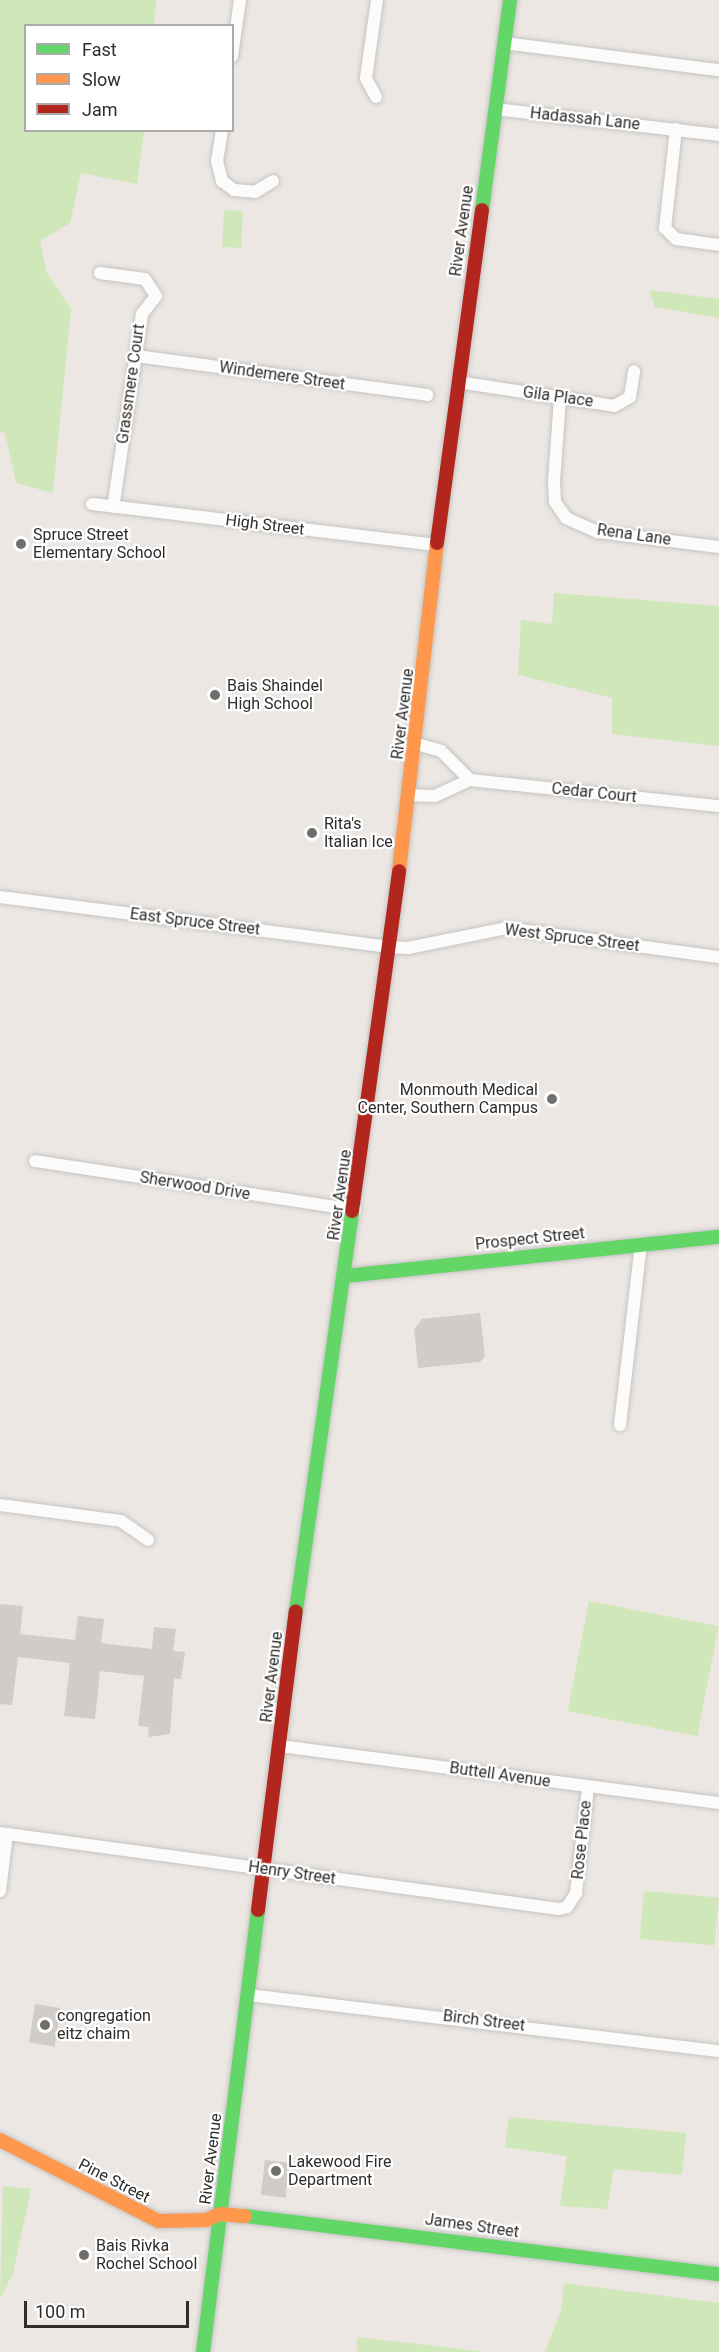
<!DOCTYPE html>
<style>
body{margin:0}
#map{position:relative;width:719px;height:2352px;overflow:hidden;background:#ece7e2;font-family:Roboto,sans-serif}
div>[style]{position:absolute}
.green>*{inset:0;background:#d0e7ba;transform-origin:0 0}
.building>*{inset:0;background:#d0cdc9;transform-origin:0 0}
.roads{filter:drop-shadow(0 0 2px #c5c4c3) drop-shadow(0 0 2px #c5c4c3)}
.street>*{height:12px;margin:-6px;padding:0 6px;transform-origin:6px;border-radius:6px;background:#fcfbfb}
.fast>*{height:14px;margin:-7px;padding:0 7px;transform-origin:7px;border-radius:7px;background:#63d668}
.slow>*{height:14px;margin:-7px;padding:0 7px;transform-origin:7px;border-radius:7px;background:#ff974d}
.jam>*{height:14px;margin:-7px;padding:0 7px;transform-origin:7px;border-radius:7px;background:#b3261e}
.dots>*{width:16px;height:16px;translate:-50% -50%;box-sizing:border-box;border:3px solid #fff;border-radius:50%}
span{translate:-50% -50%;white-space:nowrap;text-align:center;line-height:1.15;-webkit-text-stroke:4.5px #fff;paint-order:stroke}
.street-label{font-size:16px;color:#2d2d2d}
.poi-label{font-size:16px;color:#2d2d2d}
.left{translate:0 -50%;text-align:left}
.right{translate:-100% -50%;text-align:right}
.legend{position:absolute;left:24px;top:24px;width:210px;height:108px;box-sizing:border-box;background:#fff;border:2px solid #ababab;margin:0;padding:8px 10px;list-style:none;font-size:18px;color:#2d2d2d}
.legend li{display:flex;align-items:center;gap:12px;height:30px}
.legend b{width:30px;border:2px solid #ababab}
.scale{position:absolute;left:24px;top:2301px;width:165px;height:27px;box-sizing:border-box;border:3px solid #2d2d2d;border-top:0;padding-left:8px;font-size:18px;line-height:21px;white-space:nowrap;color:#2d2d2d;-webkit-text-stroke:4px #fff;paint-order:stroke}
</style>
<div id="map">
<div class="green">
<i style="clip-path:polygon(0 0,156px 0,154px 25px,26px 26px,26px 130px,144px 131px,137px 184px,81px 173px,70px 223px,40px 241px,47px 273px,71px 309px,53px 493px,16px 483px,5px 433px,0 431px)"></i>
<i style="left:224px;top:210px;width:19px;height:37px;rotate:3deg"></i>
<i style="clip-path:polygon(649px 290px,719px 299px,719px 318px,655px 307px)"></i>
<i style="clip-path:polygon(554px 593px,719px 606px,719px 746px,612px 734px,612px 698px,518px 675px,521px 620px,552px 624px)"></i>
<i style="left:589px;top:1601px;width:132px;height:112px;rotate:11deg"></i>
<i style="left:644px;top:1891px;width:75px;height:48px;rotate:5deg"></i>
<i style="clip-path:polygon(509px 2117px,686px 2133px,682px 2175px,614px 2169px,607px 2209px,560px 2206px,567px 2156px,505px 2147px)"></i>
<i style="clip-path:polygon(3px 2186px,31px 2189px,13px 2273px,0 2299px)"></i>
<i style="clip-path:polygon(564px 2283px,719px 2303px,719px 2352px,545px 2352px,561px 2310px)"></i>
<i style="clip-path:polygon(357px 2337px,486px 2352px,357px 2352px)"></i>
</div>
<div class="building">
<i style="clip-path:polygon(480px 1313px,485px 1356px,480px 1362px,418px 1368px,414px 1329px,422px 1319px)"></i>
<i style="clip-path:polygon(0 1604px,23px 1606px,20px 1634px,75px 1640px,78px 1616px,104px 1619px,101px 1643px,152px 1649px,154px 1627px,176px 1629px,173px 1651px,185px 1652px,181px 1679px,174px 1679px,170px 1734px,148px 1737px,149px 1727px,138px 1726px,144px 1676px,100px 1671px,95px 1719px,64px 1716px,70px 1663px,18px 1657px,12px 1705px,0 1704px)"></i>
<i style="left:35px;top:2004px;width:26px;height:39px;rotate:9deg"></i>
<i style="left:265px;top:2160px;width:25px;height:35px;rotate:7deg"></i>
</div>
<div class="roads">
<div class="street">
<i style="left:504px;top:43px;width:217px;rotate:7.2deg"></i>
<i style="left:232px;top:56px;width:57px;rotate:-81.9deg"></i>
<i style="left:376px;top:97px;width:21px;rotate:-118deg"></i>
<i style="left:366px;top:78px;width:79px;rotate:-82deg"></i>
<i style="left:495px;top:109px;width:226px;rotate:6.6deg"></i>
<i style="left:676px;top:129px;width:100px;rotate:96.3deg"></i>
<i style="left:665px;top:228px;width:16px;rotate:45deg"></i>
<i style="left:676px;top:239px;width:43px;rotate:7.9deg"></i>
<i style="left:222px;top:130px;width:31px;rotate:99deg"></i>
<i style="left:217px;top:161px;width:21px;rotate:76deg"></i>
<i style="left:222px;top:181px;width:15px;rotate:37deg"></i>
<i style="left:234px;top:190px;width:21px;rotate:5deg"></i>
<i style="left:255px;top:192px;width:21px;rotate:-31deg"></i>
<i style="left:100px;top:273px;width:45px;rotate:7.6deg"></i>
<i style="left:145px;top:279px;width:20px;rotate:57deg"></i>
<i style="left:156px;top:296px;width:23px;rotate:128deg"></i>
<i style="left:142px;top:314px;width:195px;rotate:98.5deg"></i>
<i style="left:136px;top:356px;width:294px;rotate:7.6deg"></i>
<i style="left:458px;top:382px;width:158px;rotate:8.7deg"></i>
<i style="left:614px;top:406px;width:18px;rotate:-29deg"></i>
<i style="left:630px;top:397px;width:26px;rotate:-81deg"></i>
<i style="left:560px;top:398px;width:84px;rotate:94.1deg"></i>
<i style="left:554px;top:482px;width:20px;rotate:87deg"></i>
<i style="left:555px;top:502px;width:19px;rotate:55deg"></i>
<i style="left:566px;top:518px;width:35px;rotate:24deg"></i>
<i style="left:598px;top:532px;width:122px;rotate:7.1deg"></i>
<i style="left:92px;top:504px;width:347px;rotate:6.8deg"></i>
<i style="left:417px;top:744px;width:25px;rotate:16deg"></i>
<i style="left:441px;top:751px;width:41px;rotate:45deg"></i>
<i style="left:409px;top:795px;width:26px;rotate:2deg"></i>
<i style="left:435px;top:796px;width:38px;rotate:-25deg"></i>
<i style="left:470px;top:780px;width:250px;rotate:6deg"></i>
<i style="left:0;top:897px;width:393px;rotate:7.3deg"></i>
<i style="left:390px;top:947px;width:18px;rotate:3deg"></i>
<i style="left:408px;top:948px;width:100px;rotate:-11.5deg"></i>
<i style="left:506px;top:928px;width:215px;rotate:7.8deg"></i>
<i style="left:35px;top:1161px;width:324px;rotate:8.7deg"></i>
<i style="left:620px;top:1425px;width:182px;rotate:-83.4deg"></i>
<i style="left:0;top:1505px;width:122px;rotate:7.5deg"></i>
<i style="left:121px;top:1521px;width:33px;rotate:35deg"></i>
<i style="left:280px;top:1746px;width:443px;rotate:7.4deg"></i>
<i style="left:0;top:1833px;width:564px;rotate:7.74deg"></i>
<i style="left:559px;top:1909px;width:8px;rotate:-14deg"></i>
<i style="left:567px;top:1907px;width:17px;rotate:-57deg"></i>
<i style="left:576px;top:1893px;width:107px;rotate:-83.5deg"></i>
<i style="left:0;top:1891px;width:57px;rotate:-83deg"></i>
<i style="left:248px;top:1995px;width:474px;rotate:6.8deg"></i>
</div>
<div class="fast">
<i style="left:482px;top:210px;width:212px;rotate:-82.4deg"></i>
<i style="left:345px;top:1276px;width:376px;rotate:-6deg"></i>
<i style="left:296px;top:1611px;width:404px;rotate:-82deg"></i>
<i style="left:245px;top:2216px;width:478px;rotate:7deg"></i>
<i style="left:203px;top:2352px;width:445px;rotate:-82.9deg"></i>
</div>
<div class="slow">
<i style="left:399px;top:871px;width:330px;rotate:-83.4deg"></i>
<i style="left:0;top:2140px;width:178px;rotate:27.1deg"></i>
<i style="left:158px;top:2221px;width:48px;rotate:-1.2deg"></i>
<i style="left:206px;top:2220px;width:15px;rotate:-23deg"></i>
<i style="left:220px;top:2214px;width:25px;rotate:5deg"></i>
</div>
<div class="jam">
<i style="left:437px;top:543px;width:336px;rotate:-82.3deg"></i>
<i style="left:352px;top:1211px;width:343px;rotate:-82.1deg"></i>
<i style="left:258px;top:1910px;width:301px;rotate:-82.8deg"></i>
</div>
</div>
<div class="dots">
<i style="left:21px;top:544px;background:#706e6c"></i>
<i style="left:215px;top:695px;background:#706e6c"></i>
<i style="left:312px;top:833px;background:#706e6c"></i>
<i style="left:552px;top:1099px;background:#706e6c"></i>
<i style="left:45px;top:2025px;background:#706e6c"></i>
<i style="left:276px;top:2171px;background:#706e6c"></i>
<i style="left:84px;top:2255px;background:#706e6c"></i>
</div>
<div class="street-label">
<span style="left:585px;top:119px;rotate:6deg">Hadassah Lane</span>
<span style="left:462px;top:231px;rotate:-82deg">River Avenue</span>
<span style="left:282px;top:376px;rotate:8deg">Windemere Street</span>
<span style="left:131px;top:384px;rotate:-82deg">Grassmere Court</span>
<span style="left:558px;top:397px;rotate:8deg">Gila Place</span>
<span style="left:265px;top:525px;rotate:7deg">High Street</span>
<span style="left:634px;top:535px;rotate:8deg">Rena Lane</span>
<span style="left:403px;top:714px;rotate:-83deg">River Avenue</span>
<span style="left:594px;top:793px;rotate:6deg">Cedar Court</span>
<span style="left:195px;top:922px;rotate:7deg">East Spruce Street</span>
<span style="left:572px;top:938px;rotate:7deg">West Spruce Street</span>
<span style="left:195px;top:1186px;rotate:9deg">Sherwood Drive</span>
<span style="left:340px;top:1195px;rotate:-82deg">River Avenue</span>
<span style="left:530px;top:1239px;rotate:-6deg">Prospect Street</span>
<span style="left:272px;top:1677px;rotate:-83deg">River Avenue</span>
<span style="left:500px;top:1775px;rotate:8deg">Buttell Avenue</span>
<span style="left:582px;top:1840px;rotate:-84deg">Rose Place</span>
<span style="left:292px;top:1873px;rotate:8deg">Henry Street</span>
<span style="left:484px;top:2021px;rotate:7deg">Birch Street</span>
<span style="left:211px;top:2159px;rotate:-83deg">River Avenue</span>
<span style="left:114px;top:2181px;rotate:27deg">Pine Street</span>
<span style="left:472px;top:2226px;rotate:8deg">James Street</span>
</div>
<div class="poi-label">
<span class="left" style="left:33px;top:544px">Spruce Street<br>Elementary School</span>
<span class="left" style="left:227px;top:695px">Bais Shaindel<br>High School</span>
<span class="left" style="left:324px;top:833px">Rita's<br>Italian Ice</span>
<span class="right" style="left:538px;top:1099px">Monmouth Medical<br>Center, Southern Campus</span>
<span class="left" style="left:57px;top:2025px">congregation<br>eitz chaim</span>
<span class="left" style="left:288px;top:2171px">Lakewood Fire<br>Department</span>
<span class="left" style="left:96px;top:2255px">Bais Rivka<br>Rochel School</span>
</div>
<ul class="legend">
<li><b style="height:8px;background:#63d668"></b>Fast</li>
<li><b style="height:8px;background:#ff974d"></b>Slow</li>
<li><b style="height:8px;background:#b3261e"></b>Jam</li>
</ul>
<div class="scale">100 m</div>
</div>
